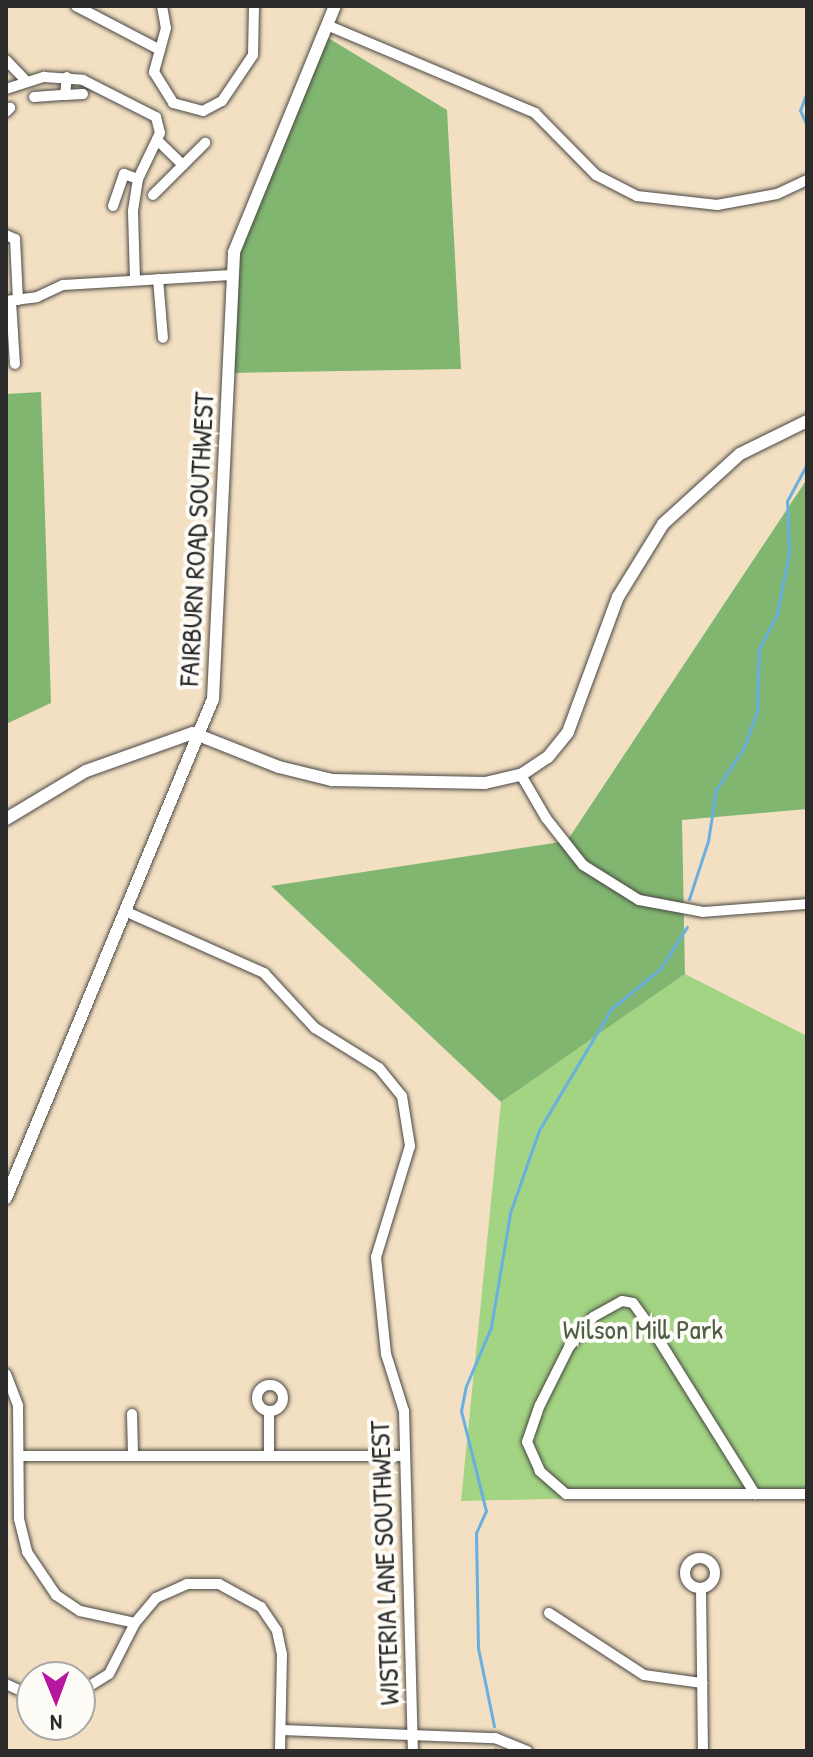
<!DOCTYPE html>
<style>
body{margin:0}
#map{position:relative;width:813px;height:1757px;overflow:hidden;background:#f3e0c3;font-family:"Patrick Hand",sans-serif}
div>[style]{position:absolute}
.green>*{inset:0;background:#a2d483}
.forest>*{inset:0;background:#81b671}
.stream>*{height:3px;margin:-1.5px;padding:0 1.5px;transform-origin:1.5px;border-radius:1.5px;background:#69afdf}
.roads{filter:drop-shadow(0 0 2px #494642) drop-shadow(0 0 2px #494642)}
.minor>*{height:10px;margin:-5px;padding:0 5px;transform-origin:5px;border-radius:5px;background:#fff}
.minor>.ring{margin:-5px;padding:0;box-sizing:content-box;background:none;border:10px solid #fff;border-radius:50%}
.tertiary>*{height:12px;margin:-6px;padding:0 6px;transform-origin:6px;border-radius:6px;background:#fff}
span{translate:-50% -50%;white-space:nowrap;text-align:center;line-height:1.15;-webkit-text-stroke:8px #fdfcf7;paint-order:stroke}
.street-label{font-size:28px;color:#2b2b2b}
.park-label{font-size:28px;color:#4f5e45}
.frame{position:absolute;inset:0;border:8px solid #2b2b2b;pointer-events:none}
.north{position:absolute;left:16px;top:1661px;width:80px;height:80px;box-sizing:border-box;background:#fdfcf7;border:2px solid #a9a8a5;border-radius:50%;rotate:179deg;font-size:22px;font-weight:700;line-height:32px;text-align:center;color:#2b2b2b}
.north::after{content:'';display:block;margin:auto;width:28px;height:36px;background:#b5179e;clip-path:polygon(50% 0,100% 100%,50% 72%,0 100%)}
</style>
<div id="map">
<div class="green">
<i style="clip-path:polygon(685px 974px,807px 1036px,807px 1493px,461px 1501px,501px 1102px)"></i>
</div>
<div class="forest">
<i style="clip-path:polygon(325px 36px,447px 110px,461px 369px,232px 373px,234px 244px)"></i>
<i style="clip-path:polygon(41px 392px,51px 703px,6px 724px,6px 394px)"></i>
<i style="clip-path:polygon(807px 479px,807px 809px,682px 820px,685px 974px,501px 1102px,271px 886px,567px 841px)"></i>
</div>
<div class="stream">
<i style="left:807px;top:92px;width:19px;rotate:111deg"></i>
<i style="left:800px;top:110px;width:17px;rotate:66deg"></i>
<i style="left:807px;top:284px;width:27px;rotate:90deg"></i>
<i style="left:689px;top:899px;width:61px;rotate:-71.9deg"></i>
<i style="left:708px;top:841px;width:52px;rotate:-81.1deg"></i>
<i style="left:716px;top:790px;width:51px;rotate:-56.9deg"></i>
<i style="left:744px;top:747px;width:38px;rotate:-70deg"></i>
<i style="left:757px;top:711px;width:62px;rotate:-88.2deg"></i>
<i style="left:759px;top:649px;width:39px;rotate:-63deg"></i>
<i style="left:777px;top:614px;width:63px;rotate:-79deg"></i>
<i style="left:789px;top:552px;width:51px;rotate:-92.2deg"></i>
<i style="left:787px;top:501px;width:42px;rotate:-61.6deg"></i>
<i style="left:494px;top:1726px;width:80px;rotate:-101.6deg"></i>
<i style="left:478px;top:1648px;width:115px;rotate:-91deg"></i>
<i style="left:476px;top:1533px;width:24px;rotate:-66deg"></i>
<i style="left:486px;top:1511px;width:103px;rotate:-104deg"></i>
<i style="left:461px;top:1411px;width:25px;rotate:-79deg"></i>
<i style="left:466px;top:1386px;width:64px;rotate:-67deg"></i>
<i style="left:491px;top:1327px;width:116px;rotate:-80.5deg"></i>
<i style="left:510px;top:1213px;width:88px;rotate:-70.7deg"></i>
<i style="left:539px;top:1130px;width:141px;rotate:-59.2deg"></i>
<i style="left:611px;top:1009px;width:63px;rotate:-39.2deg"></i>
<i style="left:660px;top:969px;width:50px;rotate:-57.3deg"></i>
<i style="left:495px;top:1749px;width:2px;rotate:90deg"></i>
</div>
<div class="roads">
<div class="minor">
<i style="left:76px;top:6px;width:95px;rotate:27.6deg"></i>
<i style="left:162px;top:6px;width:22px;rotate:80deg"></i>
<i style="left:166px;top:28px;width:46px;rotate:105.3deg"></i>
<i style="left:154px;top:72px;width:36px;rotate:58deg"></i>
<i style="left:173px;top:103px;width:31px;rotate:15deg"></i>
<i style="left:203px;top:111px;width:21px;rotate:-28deg"></i>
<i style="left:222px;top:101px;width:55px;rotate:-56deg"></i>
<i style="left:253px;top:55px;width:49px;rotate:-88.8deg"></i>
<i style="left:327px;top:25px;width:226px;rotate:22.9deg"></i>
<i style="left:535px;top:113px;width:87px;rotate:45.5deg"></i>
<i style="left:596px;top:175px;width:46px;rotate:27.1deg"></i>
<i style="left:637px;top:196px;width:81px;rotate:6.4deg"></i>
<i style="left:717px;top:205px;width:61px;rotate:-10.4deg"></i>
<i style="left:777px;top:194px;width:33px;rotate:-25deg"></i>
<i style="left:6px;top:60px;width:29px;rotate:46deg"></i>
<i style="left:6px;top:89px;width:40px;rotate:-18deg"></i>
<i style="left:44px;top:77px;width:39px;rotate:4deg"></i>
<i style="left:83px;top:80px;width:82px;rotate:26.9deg"></i>
<i style="left:156px;top:117px;width:16px;rotate:76deg"></i>
<i style="left:160px;top:133px;width:51px;rotate:115.6deg"></i>
<i style="left:138px;top:179px;width:33px;rotate:99deg"></i>
<i style="left:133px;top:212px;width:68px;rotate:88.3deg"></i>
<i style="left:65px;top:95px;width:18px;rotate:-3deg"></i>
<i style="left:34px;top:97px;width:31px;rotate:-4deg"></i>
<i style="left:65px;top:95px;width:18px;rotate:-84deg"></i>
<i style="left:6px;top:112px;width:6px;rotate:-45deg"></i>
<i style="left:157px;top:140px;width:36px;rotate:44deg"></i>
<i style="left:153px;top:195px;width:74px;rotate:-45deg"></i>
<i style="left:113px;top:206px;width:34px;rotate:-71deg"></i>
<i style="left:124px;top:174px;width:15px;rotate:20deg"></i>
<i style="left:6px;top:235px;width:10px;rotate:24deg"></i>
<i style="left:15px;top:239px;width:61px;rotate:87.2deg"></i>
<i style="left:158px;top:279px;width:59px;rotate:85.2deg"></i>
<i style="left:6px;top:301px;width:31px;rotate:-7deg"></i>
<i style="left:37px;top:297px;width:29px;rotate:-25deg"></i>
<i style="left:63px;top:285px;width:168px;rotate:-3.4deg"></i>
<i style="left:11px;top:301px;width:63px;rotate:86.4deg"></i>
<i style="left:521px;top:775px;width:50px;rotate:59.8deg"></i>
<i style="left:546px;top:818px;width:60px;rotate:51.8deg"></i>
<i style="left:583px;top:865px;width:66px;rotate:32deg"></i>
<i style="left:639px;top:900px;width:65px;rotate:10.6deg"></i>
<i style="left:703px;top:912px;width:104px;rotate:-4.4deg"></i>
<i style="left:127px;top:912px;width:150px;rotate:24deg"></i>
<i style="left:264px;top:973px;width:75px;rotate:47.2deg"></i>
<i style="left:315px;top:1028px;width:75px;rotate:32deg"></i>
<i style="left:379px;top:1068px;width:36px;rotate:51deg"></i>
<i style="left:402px;top:1096px;width:51px;rotate:80.9deg"></i>
<i style="left:410px;top:1146px;width:116px;rotate:107deg"></i>
<i style="left:376px;top:1257px;width:98px;rotate:84.1deg"></i>
<i style="left:386px;top:1354px;width:60px;rotate:72.5deg"></i>
<i style="left:404px;top:1411px;width:340px;rotate:88.5deg"></i>
<i style="left:622px;top:1301px;width:11px;rotate:10deg"></i>
<i style="left:633px;top:1303px;width:32px;rotate:54deg"></i>
<i style="left:652px;top:1329px;width:195px;rotate:58deg"></i>
<i style="left:755px;top:1494px;width:189px;rotate:180deg"></i>
<i style="left:566px;top:1494px;width:35px;rotate:-139deg"></i>
<i style="left:540px;top:1471px;width:32px;rotate:-114deg"></i>
<i style="left:527px;top:1442px;width:39px;rotate:-71deg"></i>
<i style="left:540px;top:1405px;width:65px;rotate:-63.4deg"></i>
<i style="left:569px;top:1347px;width:38px;rotate:-51deg"></i>
<i style="left:593px;top:1317px;width:33px;rotate:-29deg"></i>
<i style="left:6px;top:1374px;width:34px;rotate:69deg"></i>
<i style="left:18px;top:1406px;width:113px;rotate:89.5deg"></i>
<i style="left:19px;top:1519px;width:34px;rotate:76deg"></i>
<i style="left:27px;top:1552px;width:52px;rotate:56deg"></i>
<i style="left:56px;top:1595px;width:29px;rotate:34deg"></i>
<i style="left:80px;top:1611px;width:56px;rotate:12.3deg"></i>
<i class="ring" style="left:257px;top:1385px;width:16px;height:16px"></i>
<i style="left:132px;top:1414px;width:42px;rotate:88.6deg"></i>
<i style="left:19px;top:1456px;width:386px"></i>
<i style="left:269px;top:1456px;width:45px;rotate:-90deg"></i>
<i style="left:755px;top:1494px;width:52px"></i>
<i class="ring" style="left:685px;top:1558px;width:20px;height:20px"></i>
<i style="left:701px;top:1589px;width:162px;rotate:89.3deg"></i>
<i style="left:549px;top:1613px;width:113px;rotate:33.1deg"></i>
<i style="left:644px;top:1675px;width:59px;rotate:7.9deg"></i>
<i style="left:6px;top:1684px;width:29px;rotate:25deg"></i>
<i style="left:80px;top:1692px;width:34px;rotate:-32deg"></i>
<i style="left:109px;top:1674px;width:57px;rotate:-63deg"></i>
<i style="left:135px;top:1623px;width:33px;rotate:-50deg"></i>
<i style="left:156px;top:1598px;width:34px;rotate:-24deg"></i>
<i style="left:187px;top:1584px;width:32px"></i>
<i style="left:219px;top:1584px;width:48px;rotate:28.7deg"></i>
<i style="left:261px;top:1607px;width:29px;rotate:56deg"></i>
<i style="left:277px;top:1631px;width:24px;rotate:78deg"></i>
<i style="left:282px;top:1654px;width:97px;rotate:91.2deg"></i>
<i style="left:282px;top:1730px;width:213px;rotate:2.2deg"></i>
<i style="left:495px;top:1738px;width:35px;rotate:22deg"></i>
</div>
<div class="tertiary">
<i style="left:6px;top:819px;width:93px;rotate:-31deg"></i>
<i style="left:86px;top:771px;width:114px;rotate:-19.6deg"></i>
<i style="left:193px;top:733px;width:92px;rotate:21.6deg"></i>
<i style="left:279px;top:767px;width:55px;rotate:13.8deg"></i>
<i style="left:332px;top:780px;width:153px;rotate:1.1deg"></i>
<i style="left:485px;top:783px;width:37px;rotate:-13deg"></i>
<i style="left:521px;top:775px;width:32px;rotate:-34deg"></i>
<i style="left:548px;top:757px;width:32px;rotate:-51deg"></i>
<i style="left:568px;top:732px;width:144px;rotate:-69.7deg"></i>
<i style="left:618px;top:597px;width:86px;rotate:-58.3deg"></i>
<i style="left:663px;top:524px;width:104px;rotate:-42.3deg"></i>
<i style="left:740px;top:454px;width:75px;rotate:-26.2deg"></i>
<i style="left:6px;top:1198px;width:540px;rotate:-67.47deg"></i>
<i style="left:213px;top:699px;width:447px;rotate:-87.3deg"></i>
<i style="left:234px;top:252px;width:266px;rotate:-67.7deg"></i>
</div>
</div>
<div class="street-label">
<span style="left:196px;top:539px;rotate:-87deg">FAIRBURN ROAD SOUTHWEST</span>
<span style="left:384px;top:1563px;rotate:-92deg">WISTERIA LANE SOUTHWEST</span>
</div>
<div class="park-label">
<span style="left:643px;top:1329px">Wilson Mill Park</span>
</div>
<div class="frame"></div>
<div class="north">N</div>
</div>
